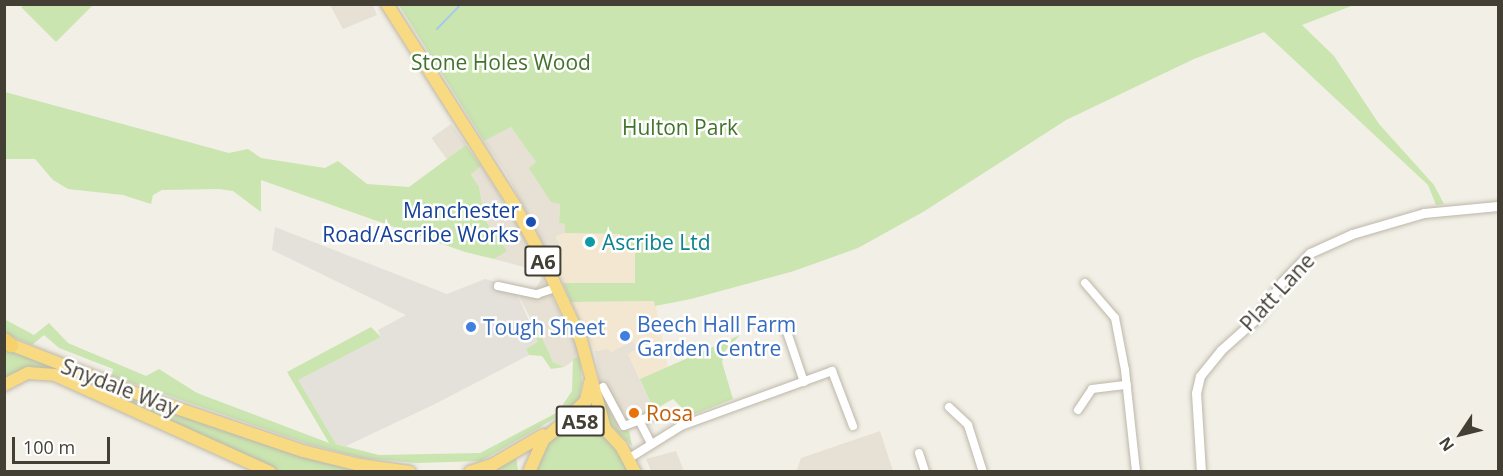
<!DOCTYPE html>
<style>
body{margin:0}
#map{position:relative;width:1503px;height:476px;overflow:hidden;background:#f2efe6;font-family:"Open Sans",sans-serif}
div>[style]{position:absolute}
.residential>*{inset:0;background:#e6e1d4;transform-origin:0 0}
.commercial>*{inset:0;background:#f3e7d1}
.industrial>*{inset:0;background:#e4e0da}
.green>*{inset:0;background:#cae5b0}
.stream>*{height:2px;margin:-1px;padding:0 1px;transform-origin:1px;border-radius:1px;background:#a4caec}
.roads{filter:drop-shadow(0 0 2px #bdb7a9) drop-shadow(0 0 2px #bdb7a9)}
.minor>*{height:8px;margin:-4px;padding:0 4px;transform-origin:4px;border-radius:4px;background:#fff}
.tertiary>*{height:9px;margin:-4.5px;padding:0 4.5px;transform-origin:4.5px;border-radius:4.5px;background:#fff}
.trunk>*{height:12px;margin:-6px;padding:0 6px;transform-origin:6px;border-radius:6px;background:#f8da82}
.motorway>*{height:14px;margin:-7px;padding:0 7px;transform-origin:7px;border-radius:7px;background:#f7d16c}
.dots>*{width:16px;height:16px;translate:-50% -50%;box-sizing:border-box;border:3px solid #fff;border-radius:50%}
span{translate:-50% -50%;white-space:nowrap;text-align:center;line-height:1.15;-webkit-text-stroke:5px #fff;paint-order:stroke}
.shield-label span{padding:2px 4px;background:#fff;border:2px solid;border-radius:4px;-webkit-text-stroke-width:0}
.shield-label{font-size:20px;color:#443f35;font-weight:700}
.park-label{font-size:21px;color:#42732c}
.transit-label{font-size:21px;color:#164399}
.right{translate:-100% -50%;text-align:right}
.culture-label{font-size:21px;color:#0d838f}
.left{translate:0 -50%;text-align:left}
.street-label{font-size:21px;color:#443f35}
.shop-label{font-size:21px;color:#366cbe}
.food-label{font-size:21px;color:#c56008}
.frame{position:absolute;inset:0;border:6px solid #443f35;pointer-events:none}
.north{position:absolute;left:1431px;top:404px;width:60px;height:60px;-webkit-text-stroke:4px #fff;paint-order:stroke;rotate:235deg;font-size:16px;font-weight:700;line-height:24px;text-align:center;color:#443f35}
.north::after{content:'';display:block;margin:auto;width:21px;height:27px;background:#443f35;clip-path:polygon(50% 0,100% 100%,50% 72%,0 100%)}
.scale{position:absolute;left:12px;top:437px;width:98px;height:27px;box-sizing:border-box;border:3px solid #443f35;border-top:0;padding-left:8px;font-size:18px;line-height:21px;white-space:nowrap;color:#443f35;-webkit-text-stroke:4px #fff;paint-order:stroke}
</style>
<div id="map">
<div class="residential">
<i style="clip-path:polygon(330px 5px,373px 5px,377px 15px,343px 29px)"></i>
<i style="left:451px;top:124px;width:26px;height:24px;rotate:54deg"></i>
<i style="clip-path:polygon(505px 127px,511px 127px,537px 163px,530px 168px,560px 203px,559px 223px,565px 224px,565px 233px,556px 237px,563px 251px,548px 253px,506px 173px,484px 141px)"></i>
<i style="clip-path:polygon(481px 166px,525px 235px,539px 271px,494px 259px,506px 251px,485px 220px,479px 187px,471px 173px)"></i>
<i style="clip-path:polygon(542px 278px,579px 351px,580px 356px,564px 367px,553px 362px,514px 287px,535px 289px)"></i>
<i style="clip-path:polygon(634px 340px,636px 350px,628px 354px,658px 418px,624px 432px,615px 424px,602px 396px,595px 351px,608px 349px,611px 352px)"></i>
<i style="clip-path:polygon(880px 431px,893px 471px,796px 472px,801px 458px)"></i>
<i style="clip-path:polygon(676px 451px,684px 471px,651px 471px,646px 459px)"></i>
</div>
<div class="commercial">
<i style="clip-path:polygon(565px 233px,620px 234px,635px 251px,635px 283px,563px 283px,548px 253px,562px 251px,556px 236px)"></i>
<i style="clip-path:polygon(655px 301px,668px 368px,640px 379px,628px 354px,636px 350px,633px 340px,611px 352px,608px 349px,595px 351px,571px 302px)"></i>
</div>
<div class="industrial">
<i style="clip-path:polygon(275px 227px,447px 294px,485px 279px,514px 287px,539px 343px,526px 349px,529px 355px,433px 405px,346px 446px,336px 444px,297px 380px,381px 337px,378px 330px,406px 315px,272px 250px)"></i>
</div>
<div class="green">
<i style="clip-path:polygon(25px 5px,25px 4px,93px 5px,56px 42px,21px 7px)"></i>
<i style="clip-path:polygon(399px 5px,1354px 5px,1302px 25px,1334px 56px,1379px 124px,1434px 185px,1444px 204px,1436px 205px,1428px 185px,1264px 32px,1194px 59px,1066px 120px,923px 212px,858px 248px,794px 271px,691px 299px,655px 306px,654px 301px,571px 302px,563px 283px,635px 283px,635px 251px,620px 251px,620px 234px,565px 233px,565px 224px,559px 223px,560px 204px,551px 202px,529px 168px,536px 162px,511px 127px,484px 141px)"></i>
<i style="clip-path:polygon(5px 92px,229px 153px,248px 149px,261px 158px,325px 168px,338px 161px,367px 184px,409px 187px,466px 145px,481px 166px,471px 174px,479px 187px,485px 220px,507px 251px,494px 259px,465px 252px,261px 180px,261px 212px,233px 191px,219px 189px,162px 190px,153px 195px,151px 204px,123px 195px,68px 189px,53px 180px,35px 159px,5px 159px)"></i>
<i style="clip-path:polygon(4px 319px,34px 335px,49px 323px,68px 343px,146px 376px,159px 369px,197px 393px,329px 443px,287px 372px,371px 327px,381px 337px,298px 380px,336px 444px,379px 455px,480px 453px,558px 412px,572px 391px,573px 359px,580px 356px,582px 382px,579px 400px,571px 409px,481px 461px,416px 463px,363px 458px,308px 444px,112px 376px,113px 369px,59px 348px,44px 335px,32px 345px,11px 336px,5px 332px)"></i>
<i style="clip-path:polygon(534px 321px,553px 362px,564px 367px,551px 369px,542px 356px,529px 355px,526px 349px,538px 342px,530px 322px)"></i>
<i style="clip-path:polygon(740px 335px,725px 351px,722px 362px,733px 399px,690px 416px,673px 399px,654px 410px,640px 379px)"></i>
<i style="clip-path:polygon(5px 347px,105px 386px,103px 392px,23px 370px,5px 379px)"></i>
<i style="clip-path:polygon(107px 387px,377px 471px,279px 471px,105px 393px)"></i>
<i style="clip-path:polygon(605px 403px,619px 430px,629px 431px,632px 446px,611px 426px,601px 405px)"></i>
<i style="clip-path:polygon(575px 427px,602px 434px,617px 449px,628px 472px,535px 472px,547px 443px,564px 429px)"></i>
<i style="clip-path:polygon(516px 456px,518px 471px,489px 472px)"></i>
</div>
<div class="stream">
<i style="left:437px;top:29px;width:35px;rotate:-46deg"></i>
</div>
<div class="roads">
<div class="minor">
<i style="left:1085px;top:283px;width:46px;rotate:49.4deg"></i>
<i style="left:1115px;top:318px;width:53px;rotate:79.1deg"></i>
<i style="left:1125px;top:370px;width:103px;rotate:83.8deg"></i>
<i style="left:498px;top:286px;width:40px;rotate:12deg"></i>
<i style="left:537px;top:294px;width:20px;rotate:-18deg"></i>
<i style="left:785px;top:326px;width:59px;rotate:71.3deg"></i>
<i style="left:603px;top:387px;width:44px;rotate:61.7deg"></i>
<i style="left:624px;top:426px;width:32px;rotate:-20deg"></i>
<i style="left:949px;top:407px;width:26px;rotate:43deg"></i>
<i style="left:968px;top:425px;width:49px;rotate:72.3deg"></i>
<i style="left:1078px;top:410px;width:25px;rotate:-56deg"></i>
<i style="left:1092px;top:389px;width:35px;rotate:-7deg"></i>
<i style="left:640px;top:422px;width:25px;rotate:63deg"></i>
<i style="left:919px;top:453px;width:20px;rotate:72deg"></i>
<i style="left:628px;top:459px;width:62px;rotate:-31.9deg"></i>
<i style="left:681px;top:426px;width:161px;rotate:-20deg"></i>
<i style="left:832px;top:371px;width:59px;rotate:69.1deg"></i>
</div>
<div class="tertiary">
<i style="left:1201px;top:472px;width:79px;rotate:-93.6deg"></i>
<i style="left:1196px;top:393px;width:17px;rotate:-77deg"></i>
<i style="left:1200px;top:376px;width:33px;rotate:-51deg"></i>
<i style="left:1221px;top:350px;width:51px;rotate:-41.8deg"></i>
<i style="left:1259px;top:316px;width:41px;rotate:-55.9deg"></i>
<i style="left:1282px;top:282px;width:40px;rotate:-46deg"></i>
<i style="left:1310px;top:253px;width:46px;rotate:-24.3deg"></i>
<i style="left:1352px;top:234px;width:75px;rotate:-16.3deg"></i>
<i style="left:1424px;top:213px;width:74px;rotate:-5.4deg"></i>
</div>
<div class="trunk">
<i style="left:387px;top:4px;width:239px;rotate:57.6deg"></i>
<i style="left:515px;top:206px;width:62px;rotate:62.2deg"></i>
<i style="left:544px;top:261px;width:87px;rotate:64.9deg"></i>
<i style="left:581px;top:340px;width:92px;rotate:74.9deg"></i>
<i style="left:4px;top:342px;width:166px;rotate:21.2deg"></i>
<i style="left:159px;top:402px;width:152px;rotate:18.8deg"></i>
<i style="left:303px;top:451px;width:59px;rotate:13.8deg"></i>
<i style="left:360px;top:465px;width:50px;rotate:8deg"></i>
<i style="left:4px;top:385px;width:27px;rotate:-27deg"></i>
<i style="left:28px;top:373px;width:27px;rotate:4deg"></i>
<i style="left:55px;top:375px;width:236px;rotate:24.3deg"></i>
<i style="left:565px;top:421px;width:29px;rotate:-44deg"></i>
<i style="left:586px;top:401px;width:19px;rotate:-78deg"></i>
<i style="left:470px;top:472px;width:23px;rotate:-18deg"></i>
<i style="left:492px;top:465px;width:59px;rotate:-30.5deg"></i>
<i style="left:529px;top:472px;width:35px;rotate:-66deg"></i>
<i style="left:543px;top:440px;width:25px;rotate:-40deg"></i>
<i style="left:562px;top:424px;width:12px;rotate:-14deg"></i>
<i style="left:574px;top:421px;width:32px;rotate:14deg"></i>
<i style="left:605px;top:429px;width:23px;rotate:47deg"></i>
<i style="left:621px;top:446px;width:30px;rotate:62deg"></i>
</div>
<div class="motorway">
<i style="left:4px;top:340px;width:9px;rotate:36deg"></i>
</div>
</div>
<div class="dots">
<i style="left:531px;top:222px;background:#1a4fb4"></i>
<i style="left:590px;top:242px;background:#0f9aa8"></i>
<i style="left:471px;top:327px;background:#3f7fe0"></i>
<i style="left:625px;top:336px;background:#3f7fe0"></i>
<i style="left:634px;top:413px;background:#e8710a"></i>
</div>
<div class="shield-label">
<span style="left:543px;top:261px">A6</span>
<span style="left:580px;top:421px">A58</span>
</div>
<div class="park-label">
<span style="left:501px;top:62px">Stone Holes Wood</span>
<span style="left:680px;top:127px">Hulton Park</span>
</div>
<div class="transit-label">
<span class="right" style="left:519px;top:222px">Manchester<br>Road/Ascribe Works</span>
</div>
<div class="culture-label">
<span class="left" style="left:602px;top:242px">Ascribe Ltd</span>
</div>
<div class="street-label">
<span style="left:1277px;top:292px;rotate:-47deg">Platt Lane</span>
<span style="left:120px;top:387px;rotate:21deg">Snydale Way</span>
</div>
<div class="shop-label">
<span class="left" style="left:637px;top:336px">Beech Hall Farm<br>Garden Centre</span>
<span class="left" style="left:483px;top:327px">Tough Sheet</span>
</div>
<div class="food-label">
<span class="left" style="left:646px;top:413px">Rosa</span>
</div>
<div class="frame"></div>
<div class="north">N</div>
<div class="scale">100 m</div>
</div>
